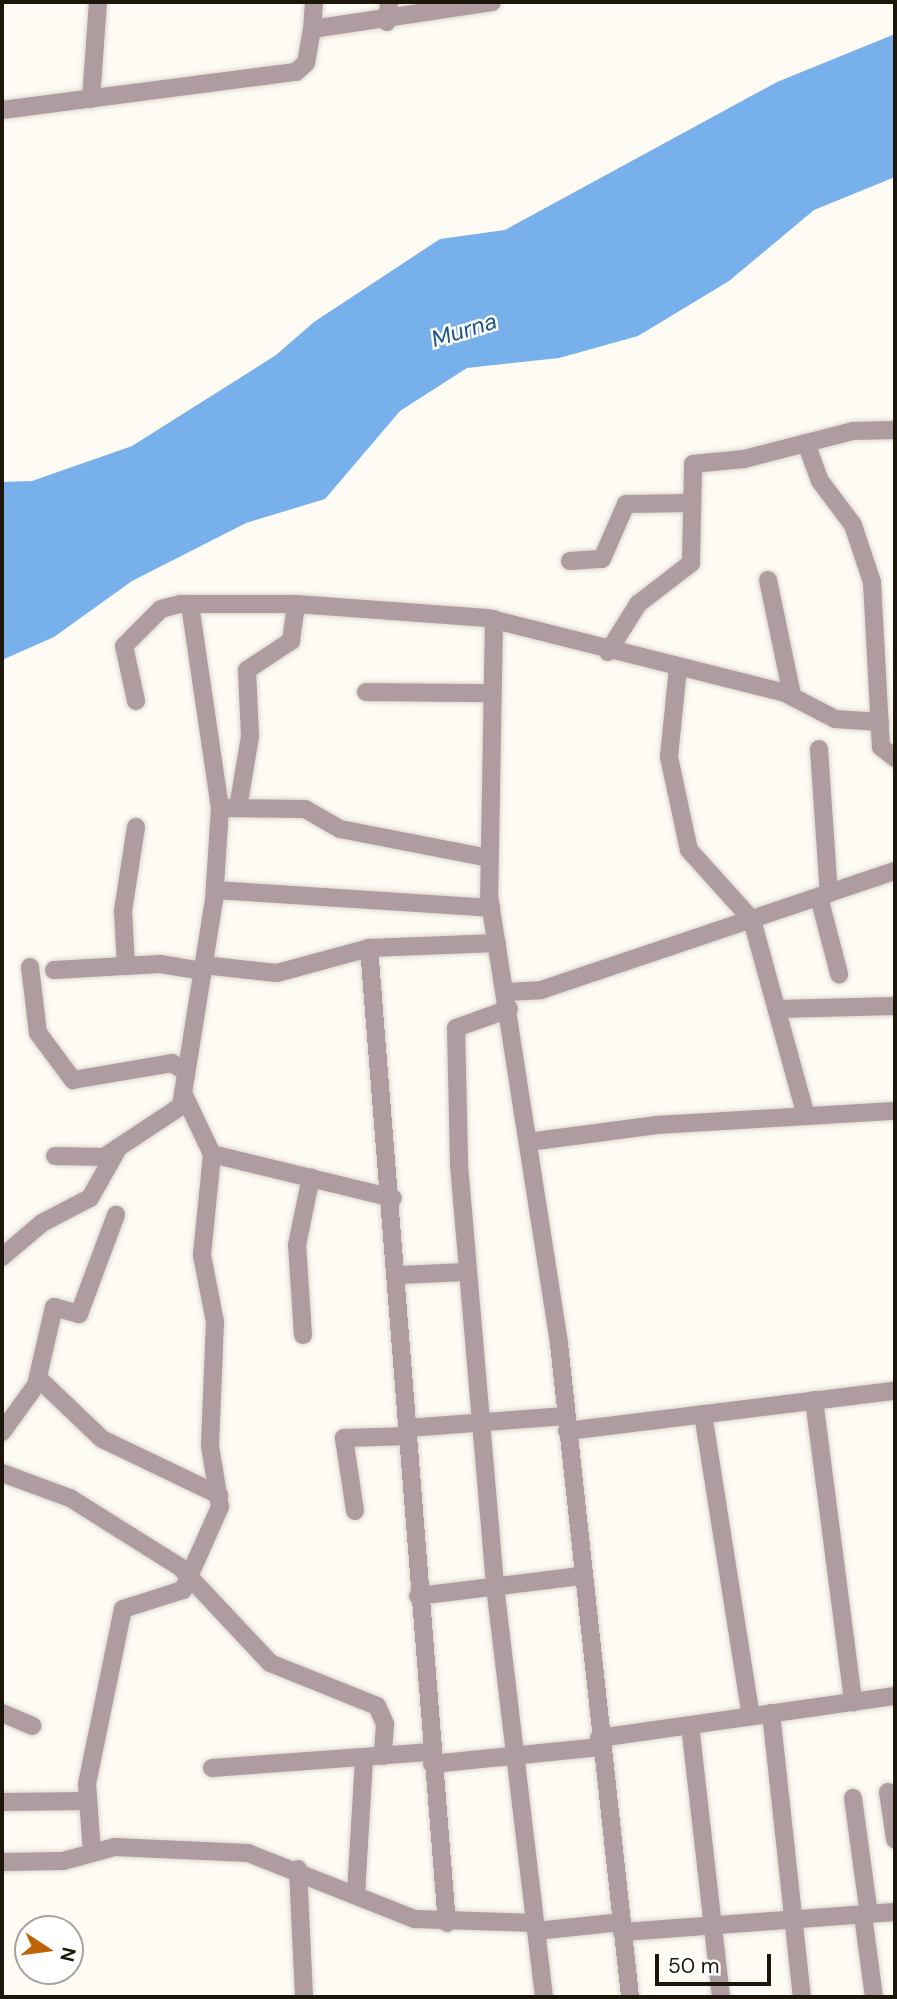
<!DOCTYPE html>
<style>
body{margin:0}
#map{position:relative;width:897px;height:1999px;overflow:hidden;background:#fefbf4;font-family:"DM Sans",sans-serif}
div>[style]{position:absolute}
.water>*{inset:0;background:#77b0eb}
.roads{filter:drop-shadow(0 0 2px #dad7cf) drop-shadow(0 0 2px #dad7cf)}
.minor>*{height:18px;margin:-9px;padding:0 9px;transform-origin:9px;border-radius:9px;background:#ae9ca0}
span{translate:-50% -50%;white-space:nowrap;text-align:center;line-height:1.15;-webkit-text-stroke:5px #fff;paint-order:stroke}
.water-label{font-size:23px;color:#19548b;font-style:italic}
.frame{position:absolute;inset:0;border:4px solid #1d170b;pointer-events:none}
.north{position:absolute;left:14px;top:1915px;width:70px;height:70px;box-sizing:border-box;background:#fff;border:2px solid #a5a29d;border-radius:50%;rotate:103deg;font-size:19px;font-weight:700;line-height:28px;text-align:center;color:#1d170b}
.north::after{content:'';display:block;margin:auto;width:24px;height:32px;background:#be6406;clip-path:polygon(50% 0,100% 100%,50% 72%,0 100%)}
.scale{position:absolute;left:655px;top:1954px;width:116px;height:32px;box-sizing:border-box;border:4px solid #1d170b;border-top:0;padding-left:9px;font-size:21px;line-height:24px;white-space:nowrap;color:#1d170b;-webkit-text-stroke:5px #fff;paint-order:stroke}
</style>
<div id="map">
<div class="water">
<i style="clip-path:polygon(895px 34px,895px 177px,814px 210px,729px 281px,638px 336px,559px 358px,467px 368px,400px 411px,325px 499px,246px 523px,132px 581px,54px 637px,2px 660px,2px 482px,32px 481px,132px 446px,276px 355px,314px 322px,440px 239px,505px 230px,777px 82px)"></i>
</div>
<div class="roads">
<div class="minor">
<i style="left:314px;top:2px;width:27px;rotate:94deg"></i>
<i style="left:312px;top:29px;width:182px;rotate:-8.5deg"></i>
<i style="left:387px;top:22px;width:20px;rotate:-84deg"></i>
<i style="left:91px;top:99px;width:97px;rotate:-85.9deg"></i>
<i style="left:2px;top:110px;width:296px;rotate:-7.4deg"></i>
<i style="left:296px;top:72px;width:13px;rotate:-42deg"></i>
<i style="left:306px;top:63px;width:35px;rotate:-80deg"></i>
<i style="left:806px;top:443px;width:40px;rotate:69.8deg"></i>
<i style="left:820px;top:481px;width:55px;rotate:53.1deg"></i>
<i style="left:853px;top:525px;width:60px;rotate:71.6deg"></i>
<i style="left:872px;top:582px;width:165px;rotate:86.9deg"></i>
<i style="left:881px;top:747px;width:18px;rotate:38deg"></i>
<i style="left:570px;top:561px;width:32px;rotate:-4deg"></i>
<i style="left:602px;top:559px;width:60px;rotate:-66.4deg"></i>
<i style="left:626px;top:504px;width:64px;rotate:-0.9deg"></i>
<i style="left:768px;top:580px;width:117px;rotate:78.2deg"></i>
<i style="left:494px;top:619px;width:277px;rotate:91deg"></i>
<i style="left:489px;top:896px;width:453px;rotate:81.1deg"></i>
<i style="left:559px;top:1344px;width:657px;rotate:83.79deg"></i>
<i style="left:608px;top:652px;width:57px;rotate:-58deg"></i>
<i style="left:638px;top:604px;width:67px;rotate:-37.7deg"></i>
<i style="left:691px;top:563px;width:99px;rotate:-88.8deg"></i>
<i style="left:693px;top:464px;width:51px;rotate:-5.6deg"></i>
<i style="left:744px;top:459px;width:113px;rotate:-14.4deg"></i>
<i style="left:853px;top:431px;width:42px;rotate:-1.4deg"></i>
<i style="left:678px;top:668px;width:89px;rotate:95.8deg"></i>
<i style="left:669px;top:757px;width:95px;rotate:77.9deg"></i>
<i style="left:689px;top:850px;width:94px;rotate:48deg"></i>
<i style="left:752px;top:920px;width:203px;rotate:74.6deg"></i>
<i style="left:366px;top:692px;width:125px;rotate:0.5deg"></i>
<i style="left:136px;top:701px;width:56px;rotate:-102.3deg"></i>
<i style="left:124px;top:646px;width:52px;rotate:-45deg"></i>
<i style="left:161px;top:609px;width:20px;rotate:-15deg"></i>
<i style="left:180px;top:604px;width:116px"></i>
<i style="left:296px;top:604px;width:192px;rotate:4.2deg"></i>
<i style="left:487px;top:618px;width:307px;rotate:14.1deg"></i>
<i style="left:785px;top:693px;width:56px;rotate:27.5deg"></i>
<i style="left:835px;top:719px;width:45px;rotate:3.8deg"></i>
<i style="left:819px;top:749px;width:145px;rotate:86.1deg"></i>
<i style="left:220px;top:808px;width:85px;rotate:0.7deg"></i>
<i style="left:305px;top:809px;width:40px;rotate:29.7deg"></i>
<i style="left:340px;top:829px;width:152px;rotate:11deg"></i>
<i style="left:238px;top:808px;width:73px;rotate:-80.5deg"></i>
<i style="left:250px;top:736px;width:66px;rotate:-92.6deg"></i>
<i style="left:247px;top:670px;width:53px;rotate:-33.4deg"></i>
<i style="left:291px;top:641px;width:37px;rotate:-82deg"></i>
<i style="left:215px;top:890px;width:277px;rotate:3.7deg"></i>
<i style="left:819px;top:897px;width:80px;rotate:75.4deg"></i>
<i style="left:369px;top:948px;width:978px;rotate:85.43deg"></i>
<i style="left:203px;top:965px;width:74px;rotate:6.2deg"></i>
<i style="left:277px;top:973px;width:95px;rotate:-15.2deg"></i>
<i style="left:369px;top:948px;width:128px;rotate:-2.2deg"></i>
<i style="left:126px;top:966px;width:55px;rotate:-93.1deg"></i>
<i style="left:123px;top:911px;width:85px;rotate:-81.2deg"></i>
<i style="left:30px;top:967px;width:66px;rotate:83.1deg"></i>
<i style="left:38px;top:1033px;width:59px;rotate:53.3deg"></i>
<i style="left:73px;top:1080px;width:100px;rotate:-9.7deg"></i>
<i style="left:172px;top:1063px;width:17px;rotate:33deg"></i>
<i style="left:54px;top:970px;width:106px;rotate:-3.2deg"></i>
<i style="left:160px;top:964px;width:44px;rotate:9.2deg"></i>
<i style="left:506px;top:992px;width:35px;rotate:-3deg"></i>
<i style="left:541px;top:990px;width:373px;rotate:-18.6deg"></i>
<i style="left:509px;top:1009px;width:56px;rotate:160.3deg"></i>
<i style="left:456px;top:1028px;width:137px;rotate:88.7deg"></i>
<i style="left:459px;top:1165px;width:423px;rotate:85.1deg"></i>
<i style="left:495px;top:1586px;width:414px;rotate:83.2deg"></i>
<i style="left:777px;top:1009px;width:118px;rotate:-1.5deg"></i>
<i style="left:528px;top:1142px;width:130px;rotate:-7.5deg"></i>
<i style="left:657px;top:1125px;width:238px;rotate:-3.4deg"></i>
<i style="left:212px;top:1154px;width:186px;rotate:13.7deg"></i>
<i style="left:55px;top:1156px;width:49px;rotate:1.2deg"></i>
<i style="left:104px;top:1157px;width:92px;rotate:-33.5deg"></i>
<i style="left:181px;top:1106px;width:208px;rotate:-80.9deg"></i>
<i style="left:214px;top:901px;width:93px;rotate:-86.3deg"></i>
<i style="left:220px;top:808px;width:206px;rotate:-98.4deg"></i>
<i style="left:2px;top:1257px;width:52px;rotate:-40.4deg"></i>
<i style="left:42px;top:1223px;width:54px;rotate:-27.5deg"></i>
<i style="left:90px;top:1198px;width:53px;rotate:-60.5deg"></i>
<i style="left:398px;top:1275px;width:70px;rotate:-2.5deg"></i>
<i style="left:303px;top:1335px;width:90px;rotate:-93.8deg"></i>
<i style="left:297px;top:1245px;width:69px;rotate:-78.4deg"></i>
<i style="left:38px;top:1378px;width:88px;rotate:43.6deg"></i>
<i style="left:102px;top:1439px;width:130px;rotate:25.6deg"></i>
<i style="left:814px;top:1400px;width:305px;rotate:82.6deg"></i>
<i style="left:703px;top:1414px;width:306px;rotate:81deg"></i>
<i style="left:408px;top:1428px;width:157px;rotate:-4.4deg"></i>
<i style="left:567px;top:1431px;width:330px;rotate:-7deg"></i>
<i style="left:2px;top:1432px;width:58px;rotate:-54.1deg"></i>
<i style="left:36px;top:1385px;width:80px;rotate:-77deg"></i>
<i style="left:54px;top:1307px;width:26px;rotate:16deg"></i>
<i style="left:79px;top:1314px;width:106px;rotate:-69.5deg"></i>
<i style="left:2px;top:1473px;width:72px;rotate:20.2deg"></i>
<i style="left:70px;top:1498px;width:130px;rotate:32.1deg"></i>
<i style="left:180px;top:1567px;width:132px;rotate:46.8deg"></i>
<i style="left:270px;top:1663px;width:115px;rotate:21.9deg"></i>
<i style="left:377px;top:1706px;width:20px;rotate:66deg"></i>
<i style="left:385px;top:1724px;width:32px;rotate:94deg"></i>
<i style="left:355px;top:1511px;width:74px;rotate:-98.6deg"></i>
<i style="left:344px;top:1438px;width:64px;rotate:-1.8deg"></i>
<i style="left:418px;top:1596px;width:163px;rotate:-7deg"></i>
<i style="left:2px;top:1713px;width:33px;rotate:23deg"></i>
<i style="left:771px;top:1713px;width:286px;rotate:83.8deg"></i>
<i style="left:690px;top:1725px;width:274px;rotate:83.5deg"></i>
<i style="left:599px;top:1738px;width:299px;rotate:-8.1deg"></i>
<i style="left:432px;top:1764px;width:169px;rotate:-5.8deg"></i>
<i style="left:212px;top:1768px;width:220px;rotate:-4.2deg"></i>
<i style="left:888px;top:1792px;width:48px;rotate:81.5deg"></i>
<i style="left:853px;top:1798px;width:118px;rotate:82.2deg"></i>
<i style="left:2px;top:1802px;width:86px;rotate:-0.7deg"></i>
<i style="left:92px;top:1853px;width:69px;rotate:-94.1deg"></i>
<i style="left:87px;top:1784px;width:179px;rotate:-78.4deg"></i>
<i style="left:123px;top:1609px;width:63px;rotate:-17.6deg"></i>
<i style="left:183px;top:1590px;width:91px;rotate:-66deg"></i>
<i style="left:220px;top:1507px;width:62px;rotate:-99.3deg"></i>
<i style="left:210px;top:1446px;width:124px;rotate:-87.7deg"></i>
<i style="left:215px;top:1322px;width:68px;rotate:-101deg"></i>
<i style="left:202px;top:1255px;width:101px;rotate:-84.3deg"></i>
<i style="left:212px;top:1154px;width:68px;rotate:-115.4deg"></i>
<i style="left:2px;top:1862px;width:61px;rotate:-0.9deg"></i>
<i style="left:63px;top:1861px;width:54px;rotate:-15.1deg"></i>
<i style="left:115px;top:1847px;width:133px;rotate:2.6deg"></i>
<i style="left:248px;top:1853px;width:180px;rotate:21.6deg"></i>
<i style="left:415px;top:1919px;width:120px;rotate:1.9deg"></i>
<i style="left:298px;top:1869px;width:128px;rotate:87.3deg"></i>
<i style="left:356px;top:1894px;width:136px;rotate:-86.6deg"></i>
<i style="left:863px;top:1915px;width:83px;rotate:82.4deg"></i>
<i style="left:536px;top:1931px;width:85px;rotate:-6deg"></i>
<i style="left:622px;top:1932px;width:274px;rotate:-4.2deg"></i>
</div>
</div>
<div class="water-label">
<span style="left:464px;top:330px;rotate:-17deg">Murna</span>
</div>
<div class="frame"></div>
<div class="north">N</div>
<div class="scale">50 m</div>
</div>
